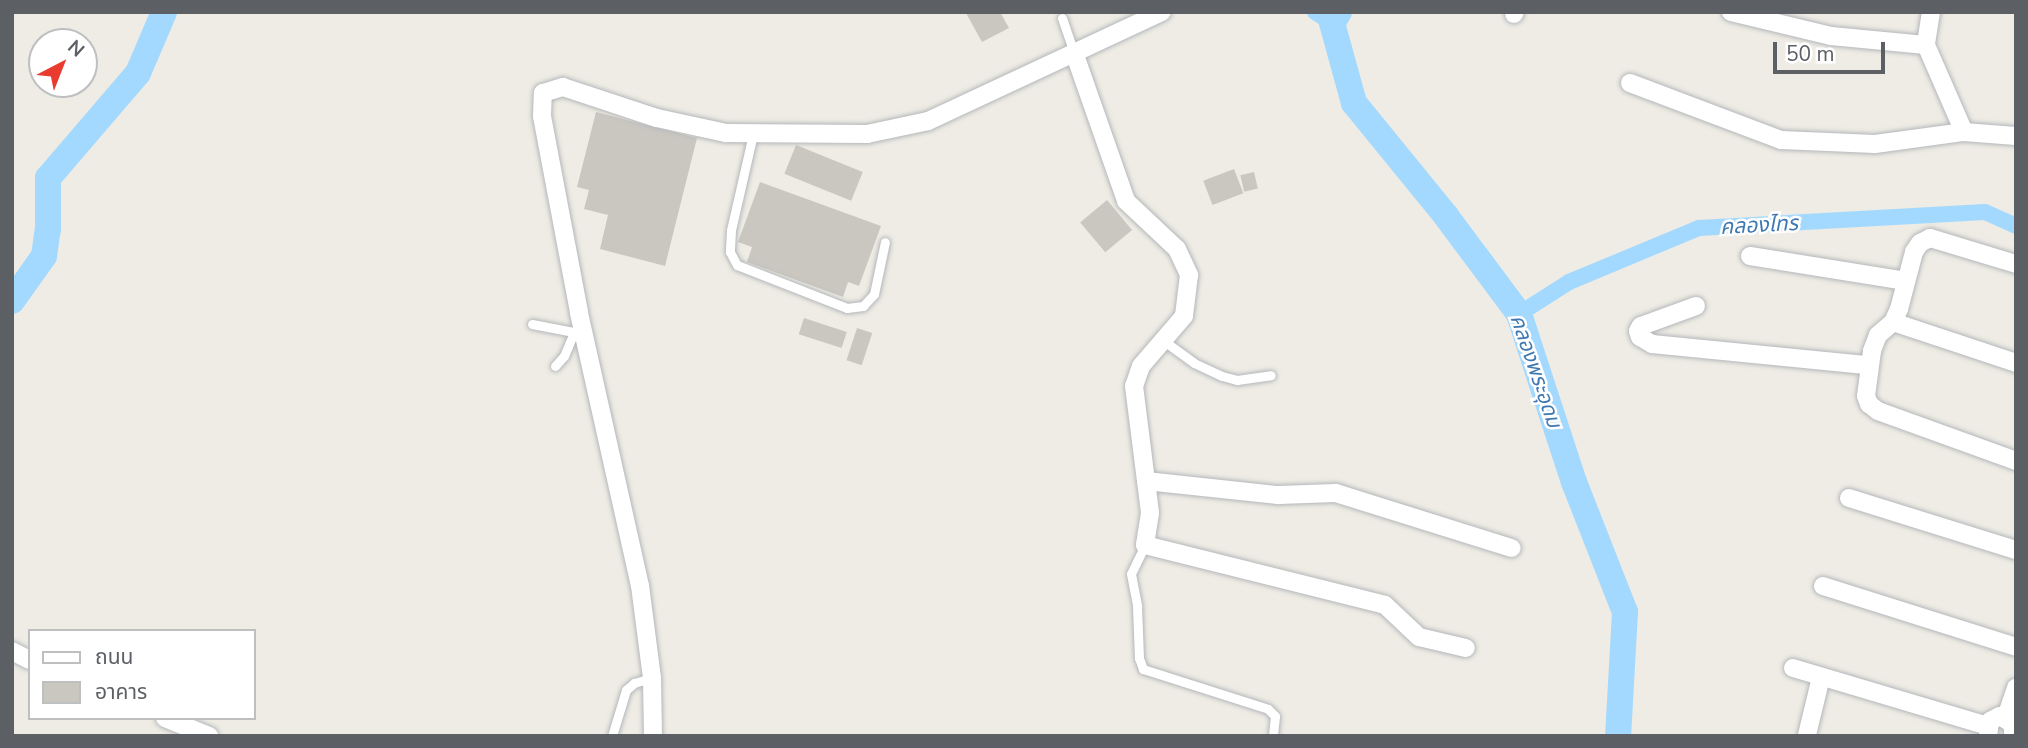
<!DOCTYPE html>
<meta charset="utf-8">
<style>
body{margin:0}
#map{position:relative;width:2028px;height:748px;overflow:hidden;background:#eeece4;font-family:"Nunito Sans","Noto Sans Thai",sans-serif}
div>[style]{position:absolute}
.canal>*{height:16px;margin:-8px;padding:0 8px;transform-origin:8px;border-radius:8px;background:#a3d9ff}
.river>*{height:26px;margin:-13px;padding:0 13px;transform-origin:13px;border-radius:13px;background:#a3d9ff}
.building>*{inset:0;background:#cac7c1;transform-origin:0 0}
.roads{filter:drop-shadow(0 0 2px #b4b7bb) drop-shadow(0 0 2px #b4b7bb)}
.lane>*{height:9px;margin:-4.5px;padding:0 4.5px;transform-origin:4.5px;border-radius:4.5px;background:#fff}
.street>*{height:18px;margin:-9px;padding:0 9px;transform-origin:9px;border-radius:9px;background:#fff}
span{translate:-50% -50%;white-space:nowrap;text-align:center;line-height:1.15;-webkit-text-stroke:5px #fff;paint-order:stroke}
.water-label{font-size:21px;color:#4079b1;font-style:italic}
.frame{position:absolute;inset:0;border:14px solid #5c6064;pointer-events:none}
.legend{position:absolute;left:28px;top:629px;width:228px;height:91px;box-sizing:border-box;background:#fff;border:2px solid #bebfc1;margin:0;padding:9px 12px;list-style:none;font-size:21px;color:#5c6064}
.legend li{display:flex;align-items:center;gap:14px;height:35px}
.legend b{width:35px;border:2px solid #bebfc1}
.north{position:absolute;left:28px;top:28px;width:70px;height:70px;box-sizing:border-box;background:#fff;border:2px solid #bebfc1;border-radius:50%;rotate:42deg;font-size:19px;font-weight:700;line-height:28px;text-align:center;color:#5c6064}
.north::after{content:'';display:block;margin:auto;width:24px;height:32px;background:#e93b2f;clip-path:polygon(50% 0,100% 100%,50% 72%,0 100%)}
.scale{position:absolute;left:1773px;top:42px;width:112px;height:32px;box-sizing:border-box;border:4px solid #5c6064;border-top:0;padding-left:9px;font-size:21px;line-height:24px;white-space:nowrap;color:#5c6064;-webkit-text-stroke:5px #fff;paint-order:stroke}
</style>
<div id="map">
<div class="canal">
<i style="left:1315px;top:12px;width:20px;rotate:33deg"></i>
<i style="left:1519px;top:314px;width:59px;rotate:-32.6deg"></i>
<i style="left:1569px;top:282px;width:141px;rotate:-22.6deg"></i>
<i style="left:1699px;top:228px;width:286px;rotate:-3.2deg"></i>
<i style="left:1985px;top:212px;width:34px;rotate:24deg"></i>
</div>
<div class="river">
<i style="left:1339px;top:12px;width:13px;rotate:122deg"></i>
<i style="left:1332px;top:23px;width:83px;rotate:74.6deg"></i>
<i style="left:1354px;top:103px;width:146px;rotate:50.8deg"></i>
<i style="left:1446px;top:216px;width:122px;rotate:53.3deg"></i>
<i style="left:1519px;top:314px;width:177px;rotate:71.9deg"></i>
<i style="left:1574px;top:482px;width:140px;rotate:68.6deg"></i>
<i style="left:1625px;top:612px;width:124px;rotate:93.2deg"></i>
<i style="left:12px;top:301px;width:55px;rotate:-54.6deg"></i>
<i style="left:44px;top:256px;width:27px;rotate:-82deg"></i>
<i style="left:48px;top:229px;width:51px;rotate:-90deg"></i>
<i style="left:48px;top:178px;width:138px;rotate:-49.4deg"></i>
<i style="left:138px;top:73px;width:66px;rotate:-66.9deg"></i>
</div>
<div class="building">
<i style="clip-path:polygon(1000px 12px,1009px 28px,982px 42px,966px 13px)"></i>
<i style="clip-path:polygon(596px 112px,697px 138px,665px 266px,600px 249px,608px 215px,584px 209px,589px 190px,577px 187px)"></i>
<i style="left:796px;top:145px;width:72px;height:31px;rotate:22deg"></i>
<i style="left:1234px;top:169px;width:26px;height:33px;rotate:69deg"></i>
<i style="left:1254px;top:172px;width:17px;height:14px;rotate:77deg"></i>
<i style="clip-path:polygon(760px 182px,881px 226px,859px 286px,848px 282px,843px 297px,747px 262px,752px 247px,738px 242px)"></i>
<i style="left:1107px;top:200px;width:39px;height:35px;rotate:50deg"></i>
<i style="left:804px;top:318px;width:45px;height:17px;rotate:18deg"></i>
<i style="left:857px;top:328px;width:16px;height:34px;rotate:18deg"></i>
</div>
<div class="roads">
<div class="lane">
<i style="left:1062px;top:18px;width:39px;rotate:71deg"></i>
<i style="left:753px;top:134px;width:98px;rotate:102.9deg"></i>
<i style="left:731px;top:230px;width:22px;rotate:93deg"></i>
<i style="left:730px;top:252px;width:15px;rotate:62deg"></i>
<i style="left:737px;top:265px;width:118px;rotate:21.4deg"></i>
<i style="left:847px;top:308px;width:16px;rotate:-7deg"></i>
<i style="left:863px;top:306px;width:16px;rotate:-47deg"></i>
<i style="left:874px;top:294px;width:53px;rotate:-78.1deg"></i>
<i style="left:532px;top:324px;width:53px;rotate:10.9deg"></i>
<i style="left:1164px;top:341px;width:37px;rotate:36deg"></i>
<i style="left:1194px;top:363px;width:31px;rotate:25deg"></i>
<i style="left:1222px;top:376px;width:16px;rotate:15deg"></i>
<i style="left:1237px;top:380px;width:34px;rotate:-8deg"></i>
<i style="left:555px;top:366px;width:13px;rotate:-48deg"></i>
<i style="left:564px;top:356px;width:26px;rotate:-67deg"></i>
<i style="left:1145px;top:545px;width:32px;rotate:116deg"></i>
<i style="left:1131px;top:574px;width:33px;rotate:79deg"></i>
<i style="left:1137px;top:606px;width:52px;rotate:87.8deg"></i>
<i style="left:1139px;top:658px;width:12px;rotate:70deg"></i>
<i style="left:1143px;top:669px;width:131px;rotate:17.7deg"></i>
<i style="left:1268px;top:709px;width:10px;rotate:45deg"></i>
<i style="left:1275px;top:716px;width:20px;rotate:96deg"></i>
<i style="left:612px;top:736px;width:48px;rotate:-73.1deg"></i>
<i style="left:626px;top:690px;width:11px;rotate:-41deg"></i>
<i style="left:634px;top:683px;width:19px;rotate:-16deg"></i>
</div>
<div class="street">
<i style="left:1731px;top:12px;width:103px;rotate:13.5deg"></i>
<i style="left:1831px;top:36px;width:95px;rotate:5.4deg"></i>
<i style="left:1931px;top:12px;width:33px;rotate:99deg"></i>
<i style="left:1926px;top:45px;width:95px;rotate:66.4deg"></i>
<i style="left:1514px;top:14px;width:2px;rotate:-63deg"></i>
<i style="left:1075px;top:55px;width:155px;rotate:70.7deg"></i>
<i style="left:1126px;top:201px;width:70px;rotate:43.3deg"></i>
<i style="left:1177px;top:249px;width:29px;rotate:65deg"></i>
<i style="left:1189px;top:275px;width:41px;rotate:97deg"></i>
<i style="left:1184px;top:316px;width:66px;rotate:130.7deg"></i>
<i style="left:1141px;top:366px;width:21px;rotate:109deg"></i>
<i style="left:1134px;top:386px;width:128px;rotate:82.8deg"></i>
<i style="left:1150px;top:513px;width:32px;rotate:99deg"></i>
<i style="left:1145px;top:545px;width:247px;rotate:14deg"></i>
<i style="left:1385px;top:605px;width:47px;rotate:43.3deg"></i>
<i style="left:1419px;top:637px;width:48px;rotate:13.2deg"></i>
<i style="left:1630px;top:83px;width:161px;rotate:20.7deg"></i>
<i style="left:1781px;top:140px;width:94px;rotate:2.4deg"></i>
<i style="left:1875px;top:144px;width:90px;rotate:-7.7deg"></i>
<i style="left:1964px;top:132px;width:52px;rotate:4.4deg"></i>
<i style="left:1750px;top:256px;width:158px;rotate:9.1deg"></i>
<i style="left:2016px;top:264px;width:90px;rotate:-163.2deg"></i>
<i style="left:1930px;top:238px;width:11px;rotate:153deg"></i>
<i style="left:1920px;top:243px;width:11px;rotate:124deg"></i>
<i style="left:1914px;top:252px;width:59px;rotate:104.7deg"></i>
<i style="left:1899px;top:309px;width:14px;rotate:115deg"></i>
<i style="left:1893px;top:322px;width:20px;rotate:139deg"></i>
<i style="left:1878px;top:335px;width:17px;rotate:111deg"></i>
<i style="left:1872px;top:351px;width:45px;rotate:97.6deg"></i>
<i style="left:1866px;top:396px;width:9px;rotate:69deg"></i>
<i style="left:1869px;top:404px;width:11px;rotate:38deg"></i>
<i style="left:1878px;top:411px;width:147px;rotate:19.9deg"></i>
<i style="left:1696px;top:306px;width:59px;rotate:160deg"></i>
<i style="left:1641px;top:326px;width:6px;rotate:121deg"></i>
<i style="left:1638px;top:331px;width:6px;rotate:72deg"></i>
<i style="left:1640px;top:337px;width:14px;rotate:30deg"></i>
<i style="left:1652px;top:344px;width:217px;rotate:5.6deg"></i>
<i style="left:1893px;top:322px;width:130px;rotate:18.4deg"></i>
<i style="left:1146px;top:481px;width:133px;rotate:6.1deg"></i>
<i style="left:1278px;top:495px;width:58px;rotate:-2deg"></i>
<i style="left:1336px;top:493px;width:184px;rotate:17.4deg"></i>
<i style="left:1849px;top:498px;width:175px;rotate:17.3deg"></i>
<i style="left:1823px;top:586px;width:202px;rotate:17.5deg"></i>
<i style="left:12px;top:651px;width:20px;rotate:27deg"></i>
<i style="left:1793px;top:668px;width:202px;rotate:16.6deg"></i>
<i style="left:2006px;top:717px;width:31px;rotate:-71deg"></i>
<i style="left:165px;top:718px;width:48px;rotate:22.2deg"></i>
<i style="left:1807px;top:735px;width:60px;rotate:-76.4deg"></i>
<i style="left:653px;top:736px;width:58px;rotate:-91deg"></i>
<i style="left:652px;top:678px;width:93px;rotate:-97.4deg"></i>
<i style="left:640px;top:586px;width:281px;rotate:-102.6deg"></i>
<i style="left:579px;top:312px;width:199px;rotate:-100.7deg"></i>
<i style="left:542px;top:116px;width:23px;rotate:-88deg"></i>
<i style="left:543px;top:93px;width:21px;rotate:-17deg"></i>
<i style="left:563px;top:87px;width:99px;rotate:18.3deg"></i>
<i style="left:657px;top:118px;width:71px;rotate:12.3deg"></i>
<i style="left:726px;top:133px;width:141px;rotate:0.4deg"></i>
<i style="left:867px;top:134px;width:62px;rotate:-12deg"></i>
<i style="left:928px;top:121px;width:258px;rotate:-25deg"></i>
<i style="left:1988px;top:736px;width:15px;rotate:-82deg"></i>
<i style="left:1990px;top:721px;width:11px;rotate:-27deg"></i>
<i style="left:2000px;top:716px;width:15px;rotate:32deg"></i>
<i style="left:2013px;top:724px;width:12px;rotate:90deg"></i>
</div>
</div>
<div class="water-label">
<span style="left:1759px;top:225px;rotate:-3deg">คลองไทร</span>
<span style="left:1536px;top:371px;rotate:71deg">คลองพระอุดม</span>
</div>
<div class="frame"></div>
<ul class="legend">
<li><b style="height:9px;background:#fff"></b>ถนน</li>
<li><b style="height:19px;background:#cac7c1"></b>อาคาร</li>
</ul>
<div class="north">N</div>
<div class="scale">50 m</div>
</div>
